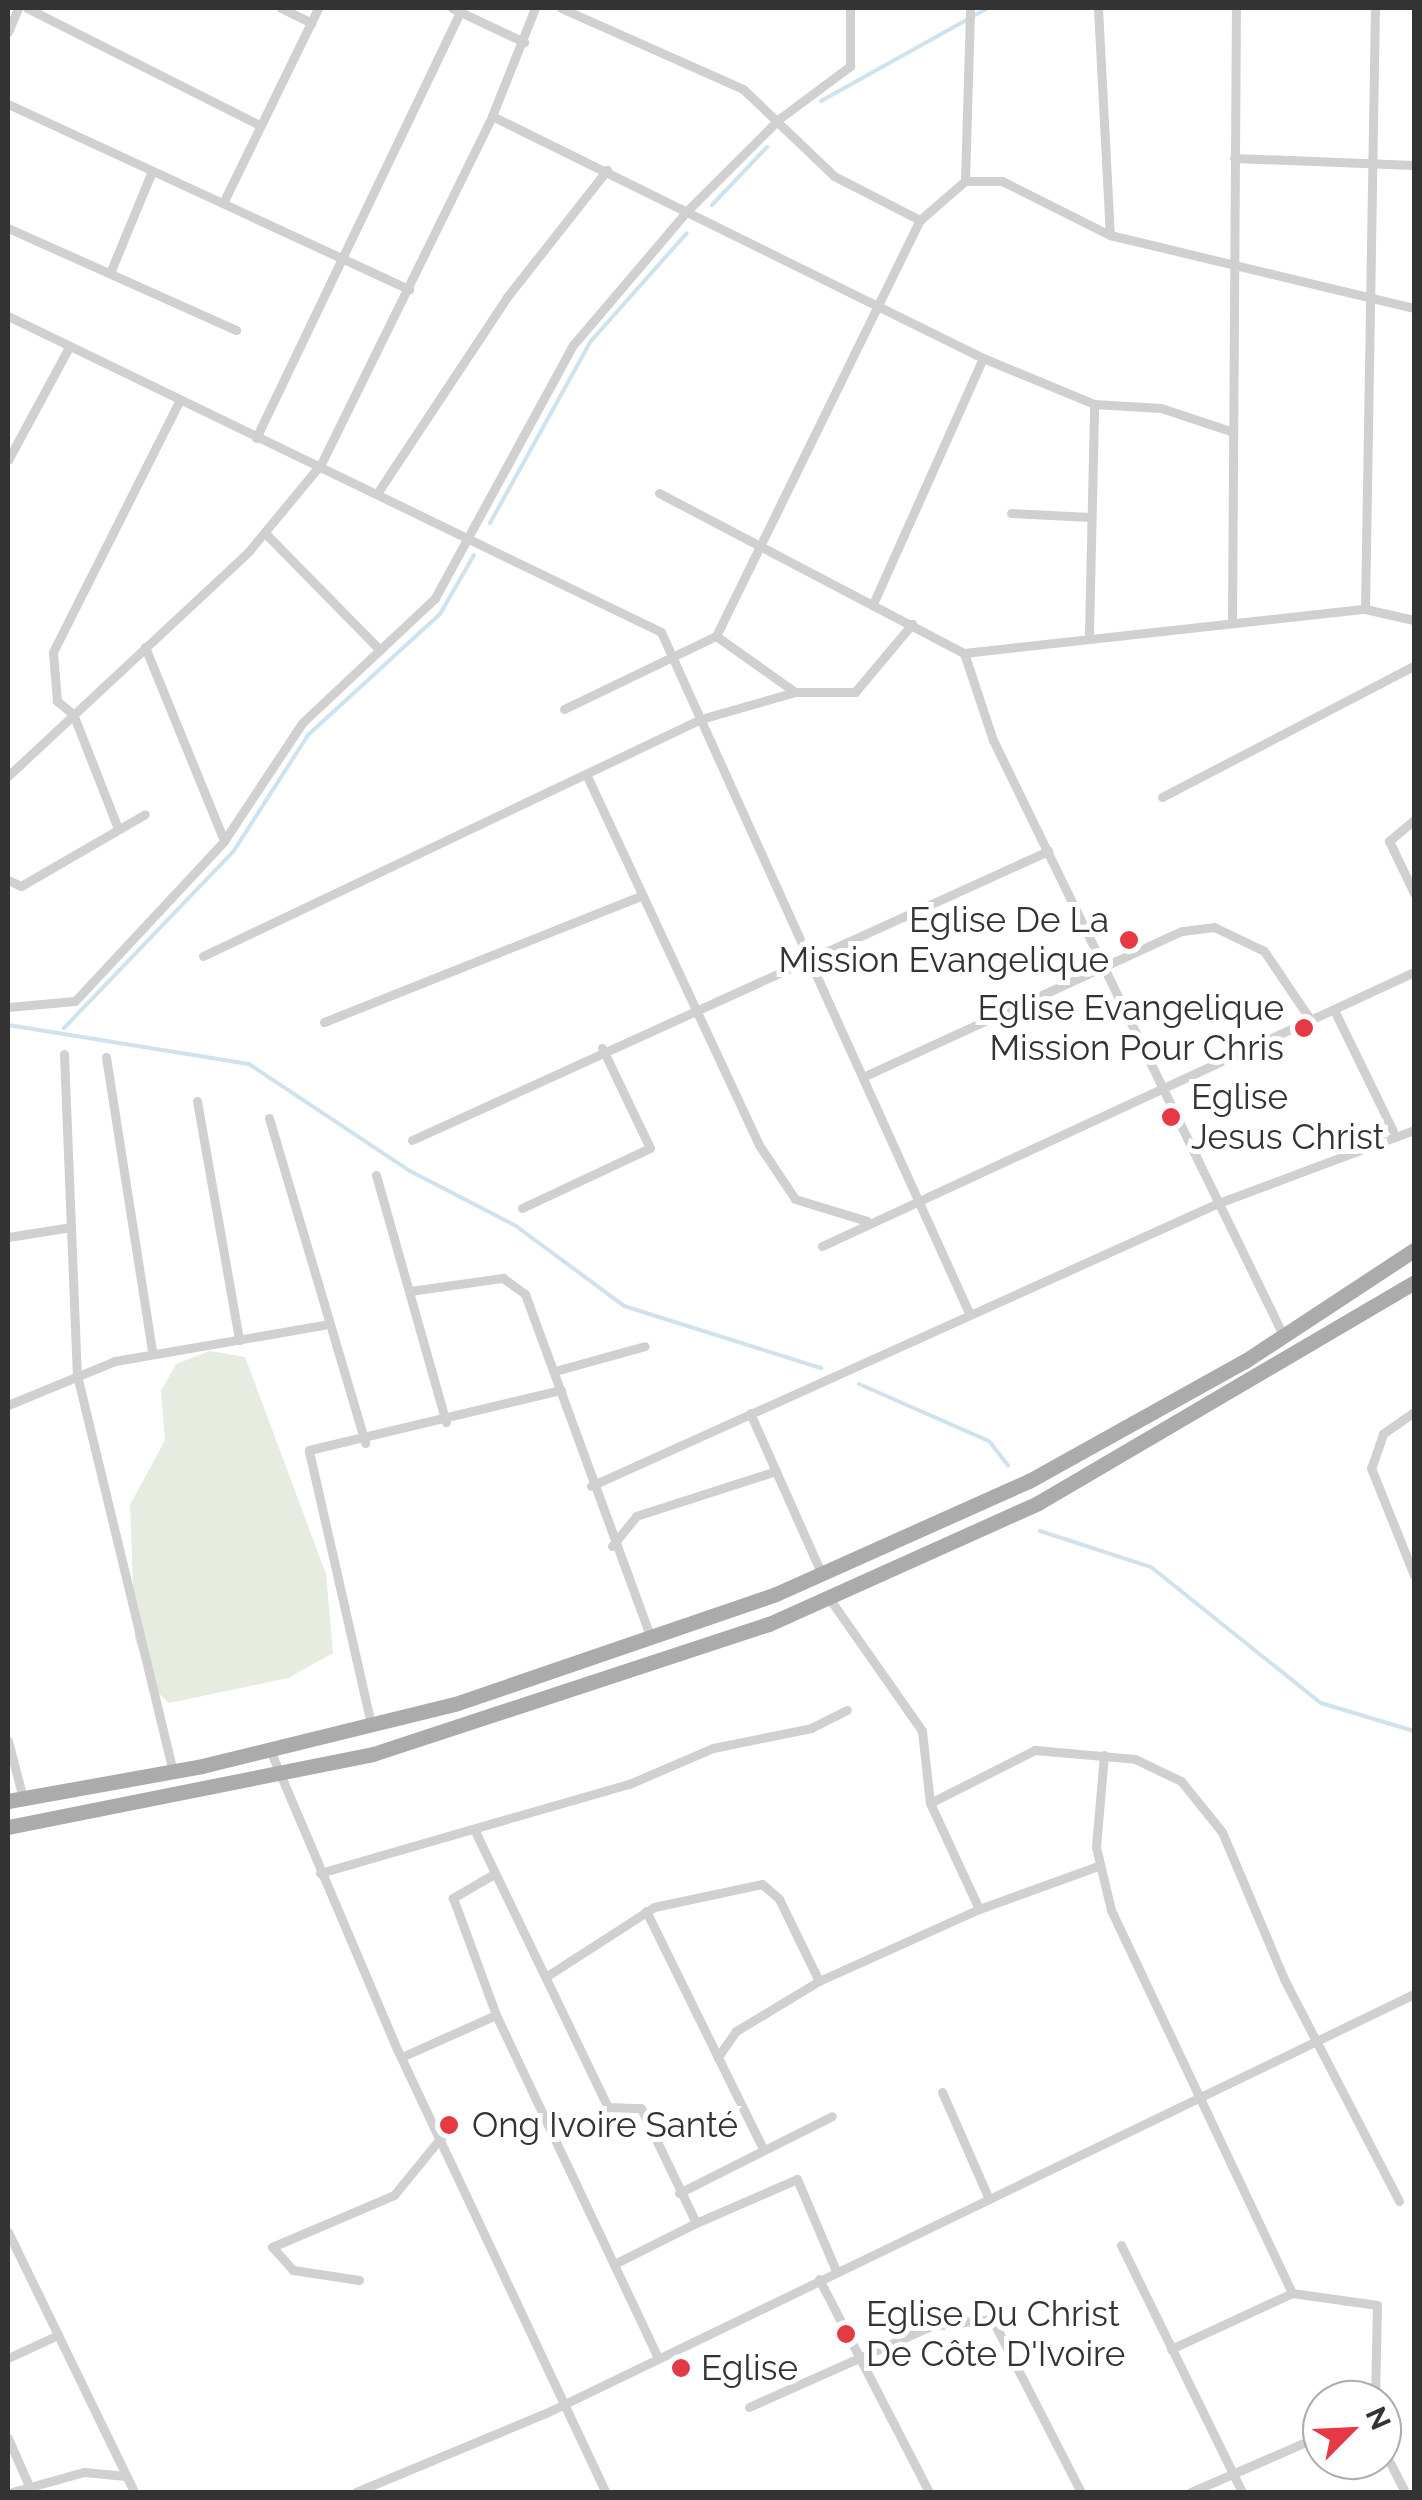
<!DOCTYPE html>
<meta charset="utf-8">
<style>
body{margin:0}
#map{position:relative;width:1422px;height:2500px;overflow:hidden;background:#fff;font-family:Raleway,sans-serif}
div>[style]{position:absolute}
.green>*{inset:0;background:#e6ecdf}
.stream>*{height:4px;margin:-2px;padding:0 2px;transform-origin:2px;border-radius:2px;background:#cfe2ee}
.minor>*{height:9px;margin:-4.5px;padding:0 4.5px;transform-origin:4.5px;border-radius:4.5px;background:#d0d0d0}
.primary>*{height:15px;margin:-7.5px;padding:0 7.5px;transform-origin:7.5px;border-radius:7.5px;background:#ababab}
.dots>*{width:28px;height:28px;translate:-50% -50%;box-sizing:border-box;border:5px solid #fff;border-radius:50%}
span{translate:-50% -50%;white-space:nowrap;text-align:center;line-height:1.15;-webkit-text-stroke:10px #fff;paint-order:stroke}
.poi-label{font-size:35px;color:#333}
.right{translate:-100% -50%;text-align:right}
.left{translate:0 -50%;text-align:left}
.frame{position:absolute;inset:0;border:10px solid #333;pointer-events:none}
.north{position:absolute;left:1302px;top:2380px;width:100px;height:100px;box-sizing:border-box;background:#fff;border:2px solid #adadad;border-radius:50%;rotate:66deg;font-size:28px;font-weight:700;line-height:40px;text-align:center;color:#333}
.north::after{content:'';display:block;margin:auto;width:35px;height:45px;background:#e63946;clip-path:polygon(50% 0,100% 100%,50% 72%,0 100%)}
</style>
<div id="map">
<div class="green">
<i style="clip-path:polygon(210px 1351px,245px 1357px,326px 1574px,333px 1653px,288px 1678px,169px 1703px,152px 1687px,135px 1639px,130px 1505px,165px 1440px,161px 1391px,176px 1364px)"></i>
</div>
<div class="stream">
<i style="left:821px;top:101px;width:191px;rotate:-29.1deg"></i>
<i style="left:712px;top:205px;width:80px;rotate:-46.5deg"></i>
<i style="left:490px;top:523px;width:208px;rotate:-61deg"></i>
<i style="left:591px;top:341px;width:144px;rotate:-48.4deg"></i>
<i style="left:8px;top:1025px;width:244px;rotate:9.2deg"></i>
<i style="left:249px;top:1064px;width:193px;rotate:33.6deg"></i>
<i style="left:410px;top:1171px;width:119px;rotate:27.4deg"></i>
<i style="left:516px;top:1226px;width:134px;rotate:36.5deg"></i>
<i style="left:624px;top:1306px;width:207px;rotate:17.5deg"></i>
<i style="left:64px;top:1028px;width:244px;rotate:-46.2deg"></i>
<i style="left:233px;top:852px;width:139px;rotate:-57.3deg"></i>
<i style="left:308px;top:735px;width:179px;rotate:-42.5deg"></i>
<i style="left:440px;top:614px;width:68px;rotate:-60deg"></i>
<i style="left:859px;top:1384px;width:142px;rotate:23.7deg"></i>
<i style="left:989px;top:1441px;width:31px;rotate:52deg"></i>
<i style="left:1040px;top:1531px;width:117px;rotate:18deg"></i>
<i style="left:1151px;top:1567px;width:218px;rotate:38.7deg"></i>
<i style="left:1321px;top:1703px;width:97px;rotate:16.8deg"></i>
</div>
<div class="minor">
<i style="left:27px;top:8px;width:261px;rotate:26.7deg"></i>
<i style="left:281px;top:8px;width:34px;rotate:26deg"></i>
<i style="left:452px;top:8px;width:80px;rotate:25.3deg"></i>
<i style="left:561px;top:8px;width:199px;rotate:24deg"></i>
<i style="left:743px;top:89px;width:126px;rotate:43.7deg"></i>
<i style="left:834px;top:176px;width:97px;rotate:27.1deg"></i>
<i style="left:920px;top:220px;width:60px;rotate:-40.9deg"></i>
<i style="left:965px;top:181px;width:37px"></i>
<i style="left:1002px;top:181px;width:121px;rotate:26.6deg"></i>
<i style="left:1110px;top:235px;width:313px;rotate:13.5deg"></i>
<i style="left:1098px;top:8px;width:227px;rotate:87deg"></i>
<i style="left:8px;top:32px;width:26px;rotate:-67deg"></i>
<i style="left:8px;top:104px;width:442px;rotate:24.8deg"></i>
<i style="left:492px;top:116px;width:547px;rotate:26.24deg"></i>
<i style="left:983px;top:358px;width:120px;rotate:22.5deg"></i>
<i style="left:1094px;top:404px;width:67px;rotate:3.4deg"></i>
<i style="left:1161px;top:408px;width:73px;rotate:18.4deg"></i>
<i style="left:1234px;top:158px;width:180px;rotate:2.2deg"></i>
<i style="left:965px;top:181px;width:173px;rotate:-88.3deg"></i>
<i style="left:224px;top:201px;width:215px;rotate:-64deg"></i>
<i style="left:8px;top:228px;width:250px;rotate:24.1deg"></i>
<i style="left:110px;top:273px;width:110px;rotate:-67.6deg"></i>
<i style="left:8px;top:316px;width:725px;rotate:25.82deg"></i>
<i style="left:661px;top:632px;width:747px;rotate:65.66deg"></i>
<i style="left:256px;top:438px;width:474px;rotate:-64.4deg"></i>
<i style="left:8px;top:460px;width:128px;rotate:-61.6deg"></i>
<i style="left:378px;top:492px;width:234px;rotate:-56.5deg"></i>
<i style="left:507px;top:297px;width:162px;rotate:-51.8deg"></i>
<i style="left:659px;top:493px;width:344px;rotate:27.7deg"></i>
<i style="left:964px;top:653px;width:92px;rotate:71.6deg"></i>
<i style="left:993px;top:740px;width:664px;rotate:64.01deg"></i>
<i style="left:1011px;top:513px;width:79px;rotate:2.9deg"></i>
<i style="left:265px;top:533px;width:164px;rotate:45.5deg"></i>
<i style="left:873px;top:604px;width:269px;rotate:-65.9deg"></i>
<i style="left:1365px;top:609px;width:601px;rotate:-89.05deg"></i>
<i style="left:1232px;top:622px;width:614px;rotate:-89.63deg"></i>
<i style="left:1089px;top:633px;width:229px;rotate:-88.7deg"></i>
<i style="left:716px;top:636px;width:97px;rotate:35.3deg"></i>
<i style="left:145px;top:647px;width:209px;rotate:67.8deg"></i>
<i style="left:964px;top:653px;width:403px;rotate:-6.3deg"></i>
<i style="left:1365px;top:609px;width:50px;rotate:12.7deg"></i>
<i style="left:564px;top:709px;width:169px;rotate:-25.7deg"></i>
<i style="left:716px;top:636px;width:463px;rotate:-63.9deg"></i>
<i style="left:8px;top:776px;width:330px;rotate:-43deg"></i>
<i style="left:249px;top:551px;width:113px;rotate:-50.4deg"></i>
<i style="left:321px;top:464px;width:388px;rotate:-63.8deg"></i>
<i style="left:492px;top:116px;width:116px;rotate:-68.3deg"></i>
<i style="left:587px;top:776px;width:407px;rotate:65deg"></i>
<i style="left:759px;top:1145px;width:65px;rotate:56.3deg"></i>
<i style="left:795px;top:1199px;width:75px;rotate:17deg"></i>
<i style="left:1162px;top:797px;width:284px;rotate:-27.5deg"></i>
<i style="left:1414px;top:820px;width:33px;rotate:140deg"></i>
<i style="left:1389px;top:841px;width:58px;rotate:64.3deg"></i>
<i style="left:117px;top:826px;width:120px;rotate:-111.4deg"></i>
<i style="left:73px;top:714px;width:21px;rotate:-141deg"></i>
<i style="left:57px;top:701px;width:49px;rotate:-94.7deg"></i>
<i style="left:53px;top:652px;width:281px;rotate:-63.3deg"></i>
<i style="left:8px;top:880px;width:14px;rotate:25deg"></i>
<i style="left:21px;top:886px;width:143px;rotate:-30.1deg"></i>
<i style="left:203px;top:956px;width:552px;rotate:-25.45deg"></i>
<i style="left:701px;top:719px;width:98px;rotate:-16deg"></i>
<i style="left:795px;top:692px;width:60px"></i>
<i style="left:855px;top:692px;width:89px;rotate:-50deg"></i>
<i style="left:8px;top:1007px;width:67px;rotate:-5.1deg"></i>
<i style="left:75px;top:1001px;width:219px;rotate:-47deg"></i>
<i style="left:224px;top:841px;width:141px;rotate:-56.5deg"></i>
<i style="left:302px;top:723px;width:183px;rotate:-43.2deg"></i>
<i style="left:435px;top:598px;width:288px;rotate:-61.4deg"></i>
<i style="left:573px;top:345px;width:177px;rotate:-49.6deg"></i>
<i style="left:688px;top:210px;width:129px;rotate:-45deg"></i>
<i style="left:779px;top:119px;width:89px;rotate:-36.7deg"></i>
<i style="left:850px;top:66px;width:58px;rotate:-90deg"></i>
<i style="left:1335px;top:1012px;width:132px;rotate:64deg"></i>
<i style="left:324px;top:1022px;width:340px;rotate:-21.7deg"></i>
<i style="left:64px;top:1054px;width:321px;rotate:87.7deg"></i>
<i style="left:77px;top:1375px;width:407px;rotate:76.4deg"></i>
<i style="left:106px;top:1057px;width:299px;rotate:81.1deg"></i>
<i style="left:867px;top:1075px;width:346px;rotate:-24.6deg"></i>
<i style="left:1182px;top:931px;width:32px;rotate:-7deg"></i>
<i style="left:1214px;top:927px;width:55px;rotate:25.6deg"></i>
<i style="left:1264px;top:951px;width:86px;rotate:55.9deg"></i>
<i style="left:197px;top:1101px;width:243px;rotate:80deg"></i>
<i style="left:269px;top:1118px;width:339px;rotate:73.5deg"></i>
<i style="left:412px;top:1140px;width:699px;rotate:-24.44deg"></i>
<i style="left:376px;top:1175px;width:257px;rotate:74.2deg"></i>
<i style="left:522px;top:1208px;width:141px;rotate:-25.1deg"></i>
<i style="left:650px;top:1148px;width:111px;rotate:-115.6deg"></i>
<i style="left:8px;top:1237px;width:64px;rotate:-9deg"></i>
<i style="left:822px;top:1246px;width:652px;rotate:-24.84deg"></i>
<i style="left:410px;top:1291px;width:94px;rotate:-8deg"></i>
<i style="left:503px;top:1278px;width:27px;rotate:36deg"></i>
<i style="left:525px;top:1294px;width:366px;rotate:69.9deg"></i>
<i style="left:555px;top:1371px;width:93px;rotate:-15.5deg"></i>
<i style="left:8px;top:1405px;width:116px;rotate:-22.4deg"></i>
<i style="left:115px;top:1361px;width:212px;rotate:-9.8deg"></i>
<i style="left:1414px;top:1412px;width:38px;rotate:145deg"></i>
<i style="left:1383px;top:1434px;width:36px;rotate:109deg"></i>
<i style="left:1371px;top:1468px;width:115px;rotate:68.1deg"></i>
<i style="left:750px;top:1413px;width:177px;rotate:66deg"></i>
<i style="left:591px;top:1486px;width:686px;rotate:-24.28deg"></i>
<i style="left:1216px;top:1204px;width:211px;rotate:-20.5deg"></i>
<i style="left:612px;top:1546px;width:38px;rotate:-51deg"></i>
<i style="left:636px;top:1516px;width:147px;rotate:-17.8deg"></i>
<i style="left:829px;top:1598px;width:162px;rotate:55deg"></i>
<i style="left:922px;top:1731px;width:72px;rotate:83.7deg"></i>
<i style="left:371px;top:1724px;width:281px;rotate:-102.8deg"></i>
<i style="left:309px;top:1450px;width:259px;rotate:-13.4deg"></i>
<i style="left:8px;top:1741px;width:59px;rotate:75.3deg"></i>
<i style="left:270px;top:1750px;width:325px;rotate:67deg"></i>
<i style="left:397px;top:2049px;width:489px;rotate:64.8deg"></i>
<i style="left:1104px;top:1755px;width:92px;rotate:95deg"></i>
<i style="left:1096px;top:1847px;width:65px;rotate:76.6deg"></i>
<i style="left:1111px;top:1910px;width:424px;rotate:64.7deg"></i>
<i style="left:1292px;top:2293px;width:86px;rotate:8deg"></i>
<i style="left:1377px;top:2305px;width:95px;rotate:91.2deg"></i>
<i style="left:474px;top:1829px;width:309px;rotate:64.3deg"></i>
<i style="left:608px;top:2107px;width:33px;rotate:2deg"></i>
<i style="left:641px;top:2108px;width:127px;rotate:64.4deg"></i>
<i style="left:696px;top:2223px;width:92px;rotate:153.4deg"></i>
<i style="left:1098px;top:1866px;width:127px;rotate:160.1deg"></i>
<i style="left:979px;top:1909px;width:117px;rotate:-114.8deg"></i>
<i style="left:930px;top:1803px;width:118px;rotate:-26.8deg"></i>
<i style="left:1035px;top:1750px;width:100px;rotate:5.1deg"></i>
<i style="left:1135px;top:1759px;width:51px;rotate:25.6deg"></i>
<i style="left:1181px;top:1781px;width:65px;rotate:51.2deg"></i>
<i style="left:1222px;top:1832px;width:160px;rotate:67.1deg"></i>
<i style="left:1284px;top:1979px;width:250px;rotate:62.6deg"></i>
<i style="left:320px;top:1873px;width:322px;rotate:-16.1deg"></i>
<i style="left:629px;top:1784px;width:91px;rotate:-23.2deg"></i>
<i style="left:713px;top:1748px;width:100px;rotate:-11.5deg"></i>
<i style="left:811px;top:1728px;width:40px;rotate:-26.6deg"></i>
<i style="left:494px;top:1874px;width:48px;rotate:149.7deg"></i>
<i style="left:453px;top:1898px;width:125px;rotate:69.8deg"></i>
<i style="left:496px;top:2015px;width:378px;rotate:64.7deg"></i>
<i style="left:646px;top:1911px;width:265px;rotate:63.8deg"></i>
<i style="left:547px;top:1976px;width:127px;rotate:-32.8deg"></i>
<i style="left:654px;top:1907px;width:110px;rotate:-12deg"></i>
<i style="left:762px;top:1884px;width:23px;rotate:41deg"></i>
<i style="left:779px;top:1899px;width:91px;rotate:64deg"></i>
<i style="left:819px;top:1981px;width:97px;rotate:148.9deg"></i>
<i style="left:736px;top:2031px;width:32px;rotate:125deg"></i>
<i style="left:819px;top:1981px;width:175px;rotate:-24.2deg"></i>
<i style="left:406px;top:2055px;width:98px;rotate:-24deg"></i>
<i style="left:942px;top:2092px;width:117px;rotate:66.3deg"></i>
<i style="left:679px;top:2193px;width:171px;rotate:-26.7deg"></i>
<i style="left:696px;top:2223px;width:110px;rotate:-23.5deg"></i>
<i style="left:797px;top:2179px;width:100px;rotate:67deg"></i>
<i style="left:8px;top:2232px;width:289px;rotate:64.1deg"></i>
<i style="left:1121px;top:2245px;width:275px;rotate:63.9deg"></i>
<i style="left:819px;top:2279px;width:240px;rotate:62.7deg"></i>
<i style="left:359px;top:2280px;width:67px;rotate:-171.4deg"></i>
<i style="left:293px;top:2270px;width:31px;rotate:-132deg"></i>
<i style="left:272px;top:2247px;width:133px;rotate:-23.1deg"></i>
<i style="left:394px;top:2195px;width:77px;rotate:-50.8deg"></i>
<i style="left:1171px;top:2349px;width:133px;rotate:-24.8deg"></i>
<i style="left:8px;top:2358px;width:55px;rotate:-24.7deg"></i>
<i style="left:749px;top:2407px;width:199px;rotate:-24deg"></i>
<i style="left:931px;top:2326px;width:61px;rotate:-6.5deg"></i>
<i style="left:992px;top:2319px;width:195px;rotate:62.8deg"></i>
<i style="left:8px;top:2438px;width:55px;rotate:66.3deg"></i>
<i style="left:1382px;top:2447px;width:51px;rotate:62.9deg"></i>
<i style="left:12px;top:2492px;width:75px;rotate:-15.5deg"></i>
<i style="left:84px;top:2472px;width:42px;rotate:5.4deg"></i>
<i style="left:356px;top:2492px;width:206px;rotate:-22.6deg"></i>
<i style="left:546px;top:2413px;width:964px;rotate:-25.77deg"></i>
<i style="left:1191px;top:2492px;width:143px;rotate:-23.5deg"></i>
</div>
<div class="primary">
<i style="left:8px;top:1801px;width:197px;rotate:-10.2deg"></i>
<i style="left:202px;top:1766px;width:260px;rotate:-13.8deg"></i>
<i style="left:455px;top:1704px;width:339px;rotate:-18.9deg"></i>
<i style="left:776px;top:1594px;width:277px;rotate:-24.1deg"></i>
<i style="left:1029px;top:1481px;width:247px;rotate:-29.1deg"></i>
<i style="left:1245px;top:1361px;width:202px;rotate:-33.3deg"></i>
<i style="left:8px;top:1827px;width:372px;rotate:-11.3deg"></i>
<i style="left:373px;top:1754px;width:417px;rotate:-18.2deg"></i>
<i style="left:769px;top:1624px;width:295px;rotate:-24.2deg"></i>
<i style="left:1038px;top:1503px;width:436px;rotate:-30.4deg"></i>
</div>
<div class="dots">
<i style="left:1129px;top:940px;background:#e63946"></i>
<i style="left:1304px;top:1028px;background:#e63946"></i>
<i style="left:1171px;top:1117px;background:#e63946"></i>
<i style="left:449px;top:2125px;background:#e63946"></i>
<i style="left:846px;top:2334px;background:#e63946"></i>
<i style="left:681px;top:2368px;background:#e63946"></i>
</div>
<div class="poi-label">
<span class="right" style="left:1109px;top:940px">Eglise De La<br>Mission Evangelique</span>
<span class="right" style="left:1284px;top:1028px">Eglise Evangelique<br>Mission Pour Chris</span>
<span class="left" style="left:1191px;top:1117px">Eglise<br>Jesus Christ</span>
<span class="left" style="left:472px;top:2125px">Ong Ivoire Santé</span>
<span class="left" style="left:866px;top:2334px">Eglise Du Christ<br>De Côte D'Ivoire</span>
<span class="left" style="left:701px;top:2368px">Eglise</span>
</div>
<div class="frame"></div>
<div class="north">N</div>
</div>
